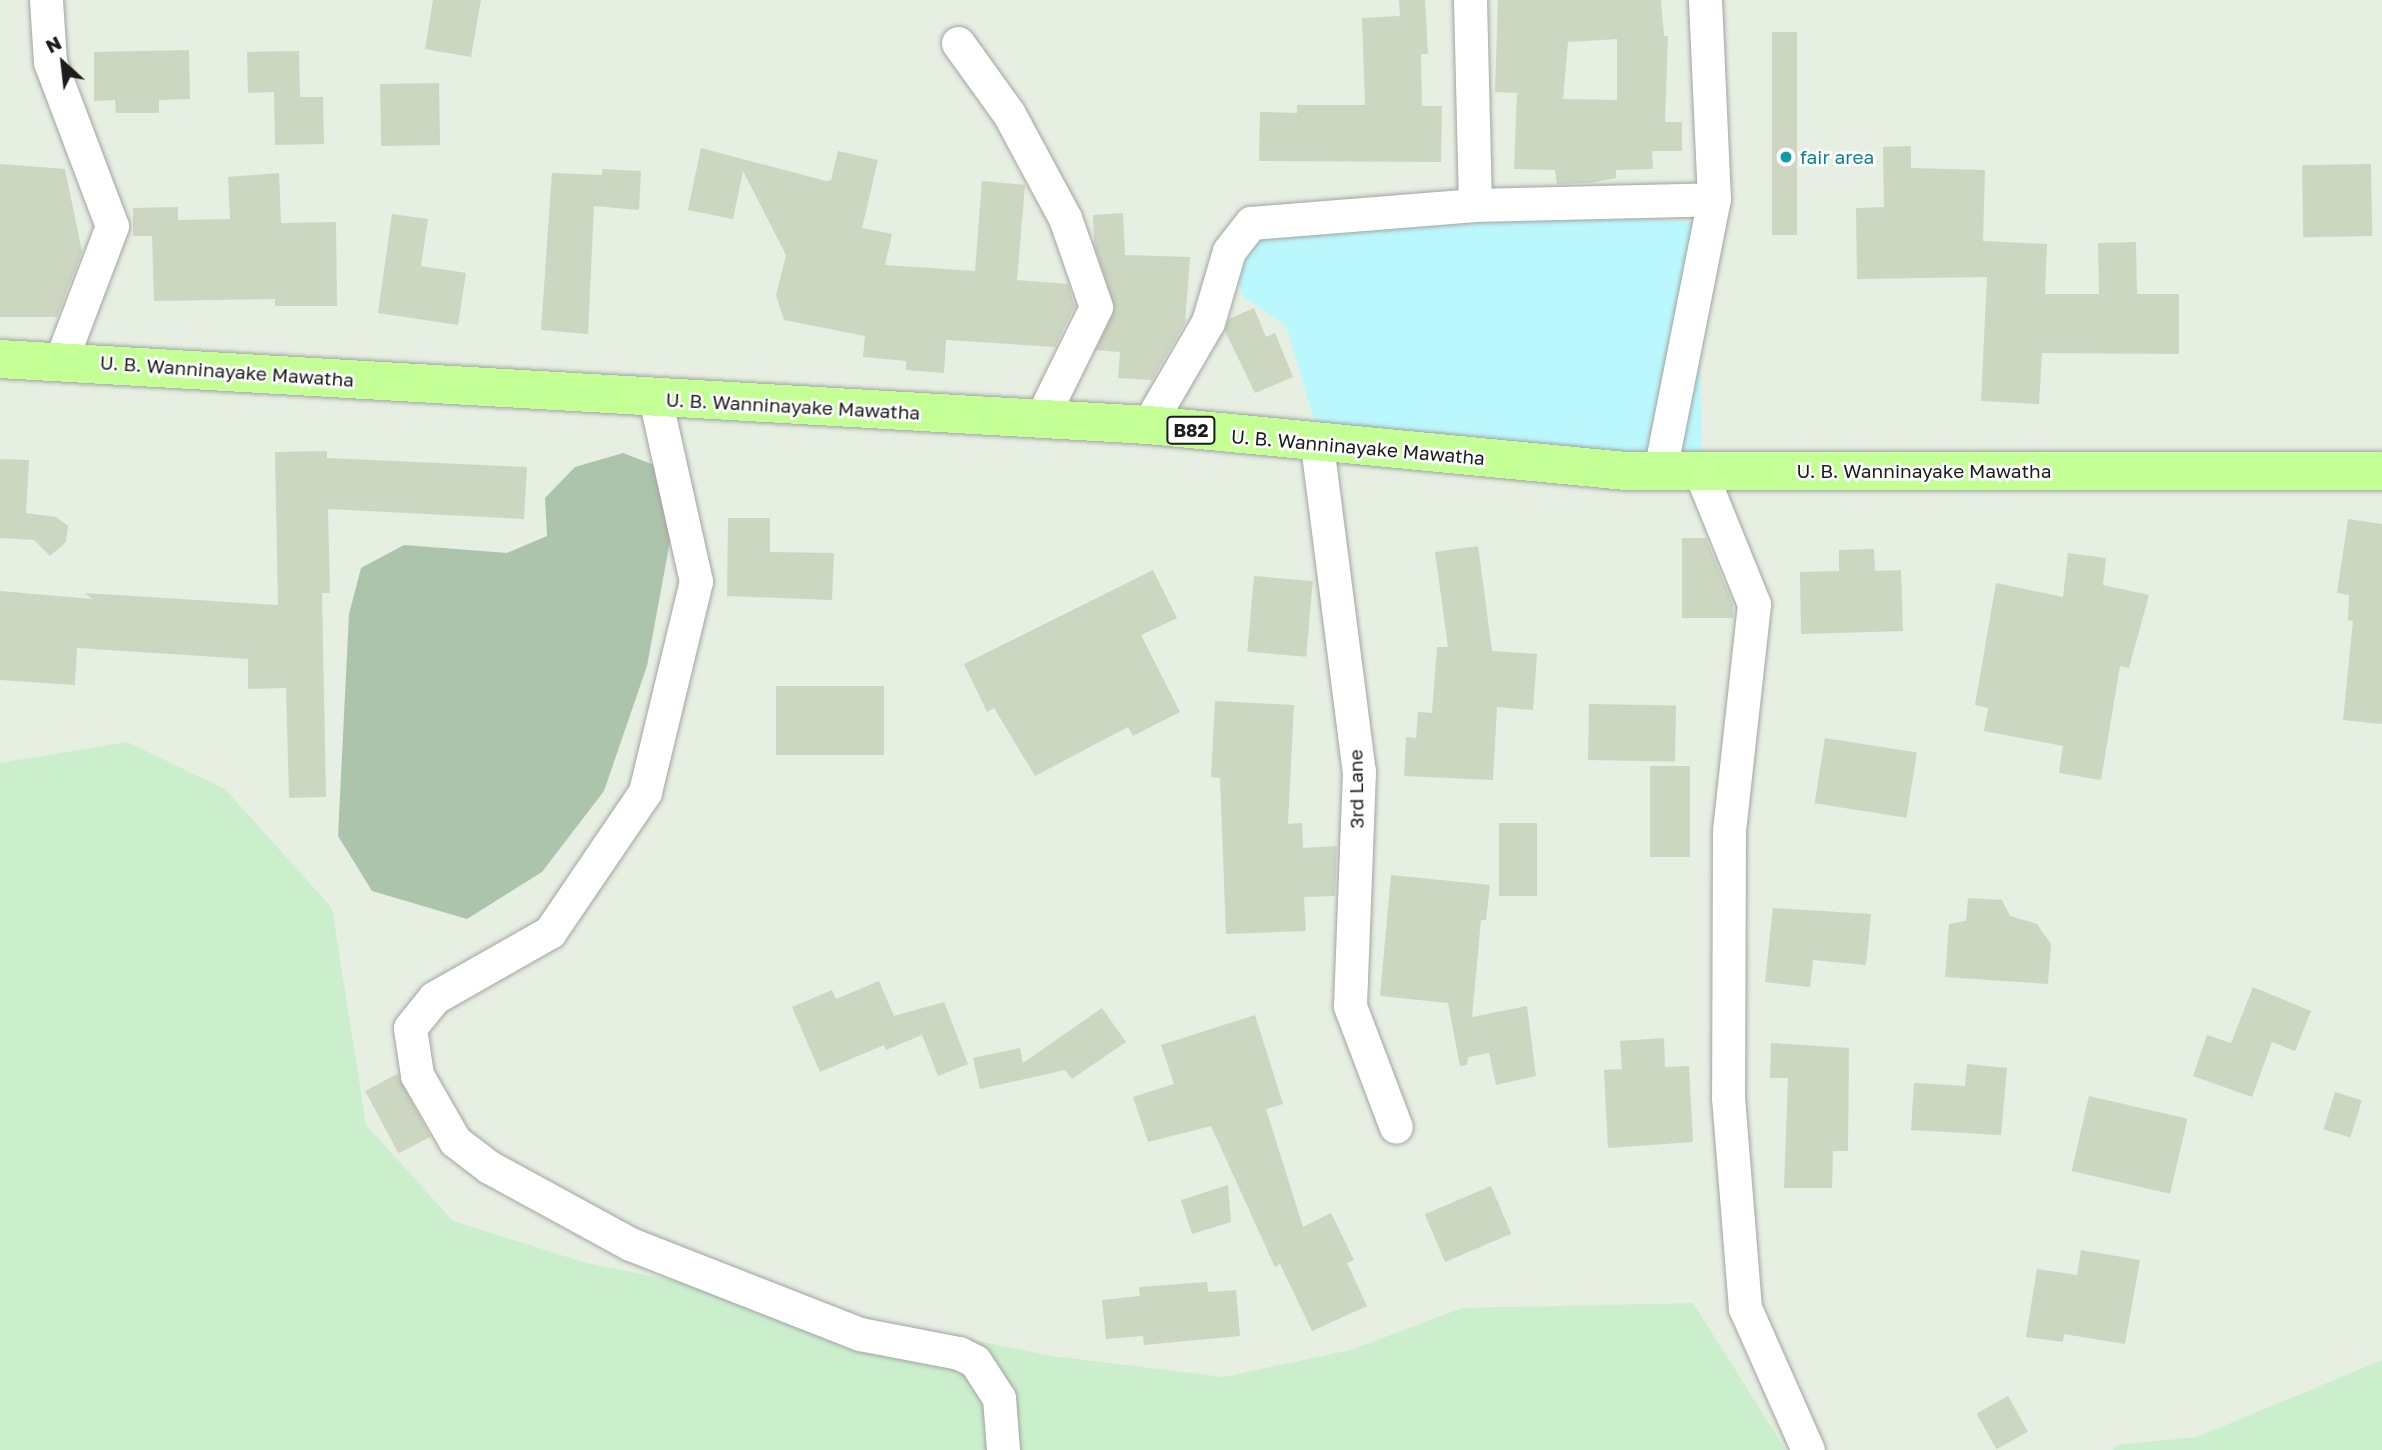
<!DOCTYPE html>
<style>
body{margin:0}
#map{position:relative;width:2382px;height:1450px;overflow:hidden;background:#e6efe1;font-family:"Golos Text",sans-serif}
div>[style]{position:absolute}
.construction>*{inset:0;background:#adc4ac}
.farmland>*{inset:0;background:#cbefcd}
.park>*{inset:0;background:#baf8fd}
.building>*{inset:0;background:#cdd6c1;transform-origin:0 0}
.roads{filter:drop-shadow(0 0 2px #a3a3a3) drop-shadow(0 0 2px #a3a3a3)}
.minor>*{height:33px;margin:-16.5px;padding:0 16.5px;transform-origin:16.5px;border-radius:16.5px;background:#fff}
.major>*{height:38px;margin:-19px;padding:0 19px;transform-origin:19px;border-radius:19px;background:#c4ff96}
.dots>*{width:19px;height:19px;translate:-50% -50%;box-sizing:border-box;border:4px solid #fff;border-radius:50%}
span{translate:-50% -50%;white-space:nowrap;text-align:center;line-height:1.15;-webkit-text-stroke:5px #fff;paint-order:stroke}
.shield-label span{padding:2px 5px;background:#fff;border:2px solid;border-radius:5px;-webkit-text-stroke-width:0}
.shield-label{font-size:18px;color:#1c1c1c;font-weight:700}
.culture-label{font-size:19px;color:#0d838f}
.left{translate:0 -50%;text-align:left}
.street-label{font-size:19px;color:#1c1c1c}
.north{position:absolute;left:28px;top:28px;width:70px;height:70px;-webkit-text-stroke:5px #fff;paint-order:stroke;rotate:333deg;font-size:19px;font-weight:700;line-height:28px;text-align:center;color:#1c1c1c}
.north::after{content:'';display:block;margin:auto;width:24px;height:32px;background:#1c1c1c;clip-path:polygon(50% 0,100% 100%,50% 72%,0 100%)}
</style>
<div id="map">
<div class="construction">
<i style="clip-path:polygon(623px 453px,667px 470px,673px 525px,647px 666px,604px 791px,542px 872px,467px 919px,372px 891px,338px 836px,349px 614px,361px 568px,404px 545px,507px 553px,547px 536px,545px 498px,575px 467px)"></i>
</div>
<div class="farmland">
<i style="clip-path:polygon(127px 742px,225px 789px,332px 908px,366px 1125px,453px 1221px,586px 1263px,1053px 1356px,1223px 1377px,1351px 1350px,1462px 1308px,1693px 1303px,1786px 1450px,0 1450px,0 763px)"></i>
<i style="clip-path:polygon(2382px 1360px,2382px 1450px,2113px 1450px,2116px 1445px,2197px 1437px)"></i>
</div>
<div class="park">
<i style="clip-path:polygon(1591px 217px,1697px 222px,1702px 459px,1318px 432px,1286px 326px,1242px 296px,1237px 266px,1268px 231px,1478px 218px)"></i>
</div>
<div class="building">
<i style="clip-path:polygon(433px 0,481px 0,471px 57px,425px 49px)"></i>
<i style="clip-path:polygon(1399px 0,1425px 0,1428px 54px,1421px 54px,1422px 106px,1442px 106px,1441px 162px,1259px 161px,1260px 112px,1297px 113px,1297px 105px,1365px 105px,1362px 18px,1400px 16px)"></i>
<i style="clip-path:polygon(evenodd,1498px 0,1661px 0,1664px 36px,1668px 36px,1665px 122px,1682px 122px,1682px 151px,1652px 151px,1653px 169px,1616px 170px,1616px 178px,1590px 183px,1557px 184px,1555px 170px,1514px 169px,1517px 93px,1495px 92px,1498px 0,1617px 39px,1617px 100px,1563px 99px,1568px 42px,1617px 39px)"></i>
<i style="left:1772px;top:32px;width:25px;height:203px"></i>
<i style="clip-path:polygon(189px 50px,190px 99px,159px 100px,159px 113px,116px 113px,115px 100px,94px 101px,94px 52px)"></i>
<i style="clip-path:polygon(299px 51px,300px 97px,323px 97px,324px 144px,275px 145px,274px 92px,248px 93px,247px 52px)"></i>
<i style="left:439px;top:83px;width:62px;height:59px;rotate:89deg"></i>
<i style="clip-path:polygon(1911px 146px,1911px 168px,1985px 170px,1983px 241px,2047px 244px,2045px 294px,2099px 294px,2098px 243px,2136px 242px,2137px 294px,2179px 294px,2179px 354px,2042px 353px,2039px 404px,1981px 401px,1987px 277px,1857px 279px,1856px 208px,1884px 207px,1883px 147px)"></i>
<i style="clip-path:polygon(701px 148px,826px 181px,831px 180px,838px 151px,878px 160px,862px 228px,892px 234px,885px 265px,975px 271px,982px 181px,1025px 185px,1017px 280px,1068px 284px,1075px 306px,1055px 347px,946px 340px,944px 373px,906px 370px,906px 361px,863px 357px,865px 336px,784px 320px,776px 295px,786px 255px,743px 171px,733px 219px,688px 210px)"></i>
<i style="clip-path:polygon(0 164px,65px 169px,82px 252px,57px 317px,0 317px)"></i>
<i style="left:2371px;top:164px;width:72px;height:69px;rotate:89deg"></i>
<i style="clip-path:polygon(602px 169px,641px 171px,639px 210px,594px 206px,588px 334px,541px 330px,552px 173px,602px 175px)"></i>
<i style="clip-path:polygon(279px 173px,281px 223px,336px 222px,337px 306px,275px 306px,275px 299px,154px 301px,152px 236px,133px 236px,133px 208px,178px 207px,178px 220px,230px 219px,228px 177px)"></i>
<i style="clip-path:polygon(1123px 213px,1125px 255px,1190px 257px,1185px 323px,1152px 380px,1118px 378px,1120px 352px,1096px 350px,1115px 308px,1094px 244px,1093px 215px)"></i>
<i style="clip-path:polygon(392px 214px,428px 219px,421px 266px,466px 273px,458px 325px,378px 313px)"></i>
<i style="clip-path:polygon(1254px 308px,1266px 337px,1275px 333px,1293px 377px,1255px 393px,1225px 331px,1229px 319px)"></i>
<i style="clip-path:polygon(327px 451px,327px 458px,527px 467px,524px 519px,328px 509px,330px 593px,322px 593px,326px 797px,289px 798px,286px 688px,248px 689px,248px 659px,77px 648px,75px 685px,0 680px,0 591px,92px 599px,85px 593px,278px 605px,275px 452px)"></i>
<i style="clip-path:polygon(0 459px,29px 460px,26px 513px,56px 517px,68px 526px,66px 542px,50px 556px,34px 540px,0 538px)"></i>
<i style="clip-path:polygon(728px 518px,770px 518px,770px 552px,834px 553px,832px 600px,727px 596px)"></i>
<i style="clip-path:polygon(2348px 519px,2382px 524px,2382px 724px,2343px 720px,2353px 621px,2348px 620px,2349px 595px,2337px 593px)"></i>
<i style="clip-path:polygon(1682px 538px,1706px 538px,1733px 604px,1733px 618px,1682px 618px)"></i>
<i style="clip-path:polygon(1478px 546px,1492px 651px,1537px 654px,1533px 710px,1497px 707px,1493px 780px,1404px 776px,1406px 737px,1416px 738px,1418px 712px,1432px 713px,1437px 647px,1448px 647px,1435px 552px)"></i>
<i style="clip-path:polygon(1874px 549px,1875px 571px,1901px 570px,1903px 631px,1801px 634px,1800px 572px,1839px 571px,1839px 550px)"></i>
<i style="clip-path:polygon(2068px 553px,2106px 558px,2103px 585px,2149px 595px,2129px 668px,2120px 666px,2101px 780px,2059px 773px,2063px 746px,1984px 731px,1988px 708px,1975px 705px,1996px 583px,2063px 597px)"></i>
<i style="clip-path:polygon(1153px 570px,1177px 618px,1141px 635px,1180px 712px,1133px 736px,1128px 727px,1035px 776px,994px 708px,987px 712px,964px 664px)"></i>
<i style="left:1254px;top:576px;width:59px;height:76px;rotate:5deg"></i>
<i style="left:884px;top:686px;width:69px;height:108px;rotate:90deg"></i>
<i style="clip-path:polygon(1215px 701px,1294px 705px,1288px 824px,1302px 823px,1303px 848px,1337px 846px,1335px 896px,1304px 897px,1306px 931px,1226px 934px,1220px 778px,1211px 777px)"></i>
<i style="left:1589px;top:704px;width:87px;height:56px;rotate:1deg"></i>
<i style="left:1825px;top:738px;width:93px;height:66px;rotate:9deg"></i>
<i style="left:1650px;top:766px;width:40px;height:91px"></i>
<i style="left:1499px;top:823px;width:38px;height:73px"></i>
<i style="clip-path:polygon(1391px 875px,1490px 885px,1486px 920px,1481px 920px,1472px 1017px,1527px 1006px,1536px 1076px,1496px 1085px,1489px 1053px,1468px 1057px,1467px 1065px,1460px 1066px,1448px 1003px,1380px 996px)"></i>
<i style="clip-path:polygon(1968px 898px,2002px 900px,2010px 916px,2037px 924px,2051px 944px,2048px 984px,1945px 977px,1949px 924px,1966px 921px)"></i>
<i style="clip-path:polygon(1773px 908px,1871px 914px,1866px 965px,1813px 960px,1810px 987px,1765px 982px)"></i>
<i style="clip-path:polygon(879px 981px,894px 1016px,944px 1002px,968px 1064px,938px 1076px,922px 1035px,886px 1050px,884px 1045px,820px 1072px,792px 1007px,832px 990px,836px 999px)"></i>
<i style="clip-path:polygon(2253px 987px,2311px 1011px,2295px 1051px,2272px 1042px,2252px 1097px,2193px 1076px,2207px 1035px,2231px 1043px)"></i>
<i style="clip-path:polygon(1102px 1008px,1126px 1042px,1072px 1079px,1065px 1070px,980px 1089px,973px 1058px,1020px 1048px,1023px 1063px)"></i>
<i style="clip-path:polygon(1255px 1015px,1283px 1104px,1266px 1109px,1303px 1227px,1331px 1213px,1354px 1260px,1347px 1263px,1367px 1306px,1312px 1331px,1280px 1264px,1275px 1267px,1211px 1126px,1148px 1142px,1133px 1097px,1174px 1084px,1161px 1045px)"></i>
<i style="clip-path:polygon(1664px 1038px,1665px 1067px,1689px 1066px,1693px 1142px,1608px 1148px,1604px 1070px,1622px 1069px,1620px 1041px)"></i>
<i style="clip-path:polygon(1771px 1043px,1849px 1048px,1848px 1151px,1833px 1151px,1832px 1188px,1784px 1188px,1788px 1078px,1770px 1078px)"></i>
<i style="clip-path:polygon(1967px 1064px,2007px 1068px,2001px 1135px,1911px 1130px,1914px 1083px,1965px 1086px)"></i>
<i style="left:397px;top:1074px;width:71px;height:36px;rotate:62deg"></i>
<i style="left:2335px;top:1092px;width:28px;height:39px;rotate:17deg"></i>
<i style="left:2089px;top:1096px;width:101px;height:77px;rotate:13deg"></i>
<i style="clip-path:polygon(1228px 1185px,1231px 1222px,1192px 1234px,1181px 1200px)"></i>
<i style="left:1491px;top:1186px;width:52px;height:72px;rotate:67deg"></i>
<i style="clip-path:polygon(2081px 1250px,2140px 1260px,2125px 1344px,2064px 1334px,2063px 1342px,2026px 1337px,2037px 1269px,2077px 1275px)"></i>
<i style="clip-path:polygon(1207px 1282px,1208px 1292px,1236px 1290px,1240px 1336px,1144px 1345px,1143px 1336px,1106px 1339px,1102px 1300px,1140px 1296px,1139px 1287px)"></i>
<i style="left:2008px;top:1396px;width:41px;height:36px;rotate:61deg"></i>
</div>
<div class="roads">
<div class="minor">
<i style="left:46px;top:0;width:62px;rotate:86.3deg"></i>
<i style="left:50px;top:62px;width:175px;rotate:69.3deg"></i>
<i style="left:112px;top:226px;width:143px;rotate:110.8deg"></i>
<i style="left:1470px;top:0;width:205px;rotate:88.6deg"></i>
<i style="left:958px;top:43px;width:87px;rotate:54.3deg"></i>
<i style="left:1009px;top:114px;width:118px;rotate:61.7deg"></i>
<i style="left:1065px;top:218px;width:94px;rotate:70.8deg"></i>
<i style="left:1096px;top:307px;width:127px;rotate:116.2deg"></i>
<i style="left:655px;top:398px;width:188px;rotate:77.4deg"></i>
<i style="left:696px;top:581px;width:217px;rotate:103.6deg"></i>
<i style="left:645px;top:792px;width:169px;rotate:124.2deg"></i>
<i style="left:550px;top:932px;width:133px;rotate:150.4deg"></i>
<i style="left:434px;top:998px;width:38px;rotate:129deg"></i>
<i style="left:410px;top:1028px;width:48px;rotate:81.5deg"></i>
<i style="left:417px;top:1075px;width:76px;rotate:60.1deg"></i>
<i style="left:455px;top:1141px;width:43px;rotate:37.4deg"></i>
<i style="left:489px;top:1167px;width:161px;rotate:28.6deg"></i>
<i style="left:630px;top:1244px;width:247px;rotate:21.4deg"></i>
<i style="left:860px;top:1334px;width:101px;rotate:10.9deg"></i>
<i style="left:959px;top:1353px;width:18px;rotate:27deg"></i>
<i style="left:975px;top:1361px;width:44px;rotate:57deg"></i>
<i style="left:999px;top:1398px;width:52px;rotate:85.6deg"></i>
<i style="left:1148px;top:425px;width:119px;rotate:-59.8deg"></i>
<i style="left:1208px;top:322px;width:74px;rotate:-73.5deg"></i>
<i style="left:1229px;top:251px;width:36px;rotate:-52deg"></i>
<i style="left:1251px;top:223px;width:225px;rotate:-4.6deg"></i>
<i style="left:1475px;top:205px;width:239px;rotate:-1.4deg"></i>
<i style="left:1317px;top:445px;width:329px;rotate:82.7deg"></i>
<i style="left:1359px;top:771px;width:235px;rotate:92.2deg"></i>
<i style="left:1350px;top:1006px;width:129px;rotate:69.2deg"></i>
<i style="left:1660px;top:471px;width:277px;rotate:-78.8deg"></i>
<i style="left:1714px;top:199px;width:199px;rotate:-92.6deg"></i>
<i style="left:1700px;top:471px;width:144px;rotate:67.9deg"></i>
<i style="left:1754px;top:604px;width:228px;rotate:96.3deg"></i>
<i style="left:1729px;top:831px;width:266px;rotate:90.2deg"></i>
<i style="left:1728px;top:1097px;width:212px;rotate:85.4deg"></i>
<i style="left:1745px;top:1308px;width:155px;rotate:66.1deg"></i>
</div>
<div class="major">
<i style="left:0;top:359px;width:1150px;rotate:3.29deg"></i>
<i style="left:1148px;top:425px;width:483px;rotate:5.5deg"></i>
<i style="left:1629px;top:471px;width:753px"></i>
</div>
</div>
<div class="dots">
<i style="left:1786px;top:157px;background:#0f9aa8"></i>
</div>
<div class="shield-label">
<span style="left:1191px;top:430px">B82</span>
</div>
<div class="culture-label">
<span class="left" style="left:1800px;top:157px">fair area</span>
</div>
<div class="street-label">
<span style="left:227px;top:371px;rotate:4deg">U. B. Wanninayake Mawatha</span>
<span style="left:793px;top:406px;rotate:3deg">U. B. Wanninayake Mawatha</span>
<span style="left:1358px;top:447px;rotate:5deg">U. B. Wanninayake Mawatha</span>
<span style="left:1924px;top:471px">U. B. Wanninayake Mawatha</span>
<span style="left:1356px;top:789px;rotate:-91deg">3rd Lane</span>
</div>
<div class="north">N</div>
</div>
